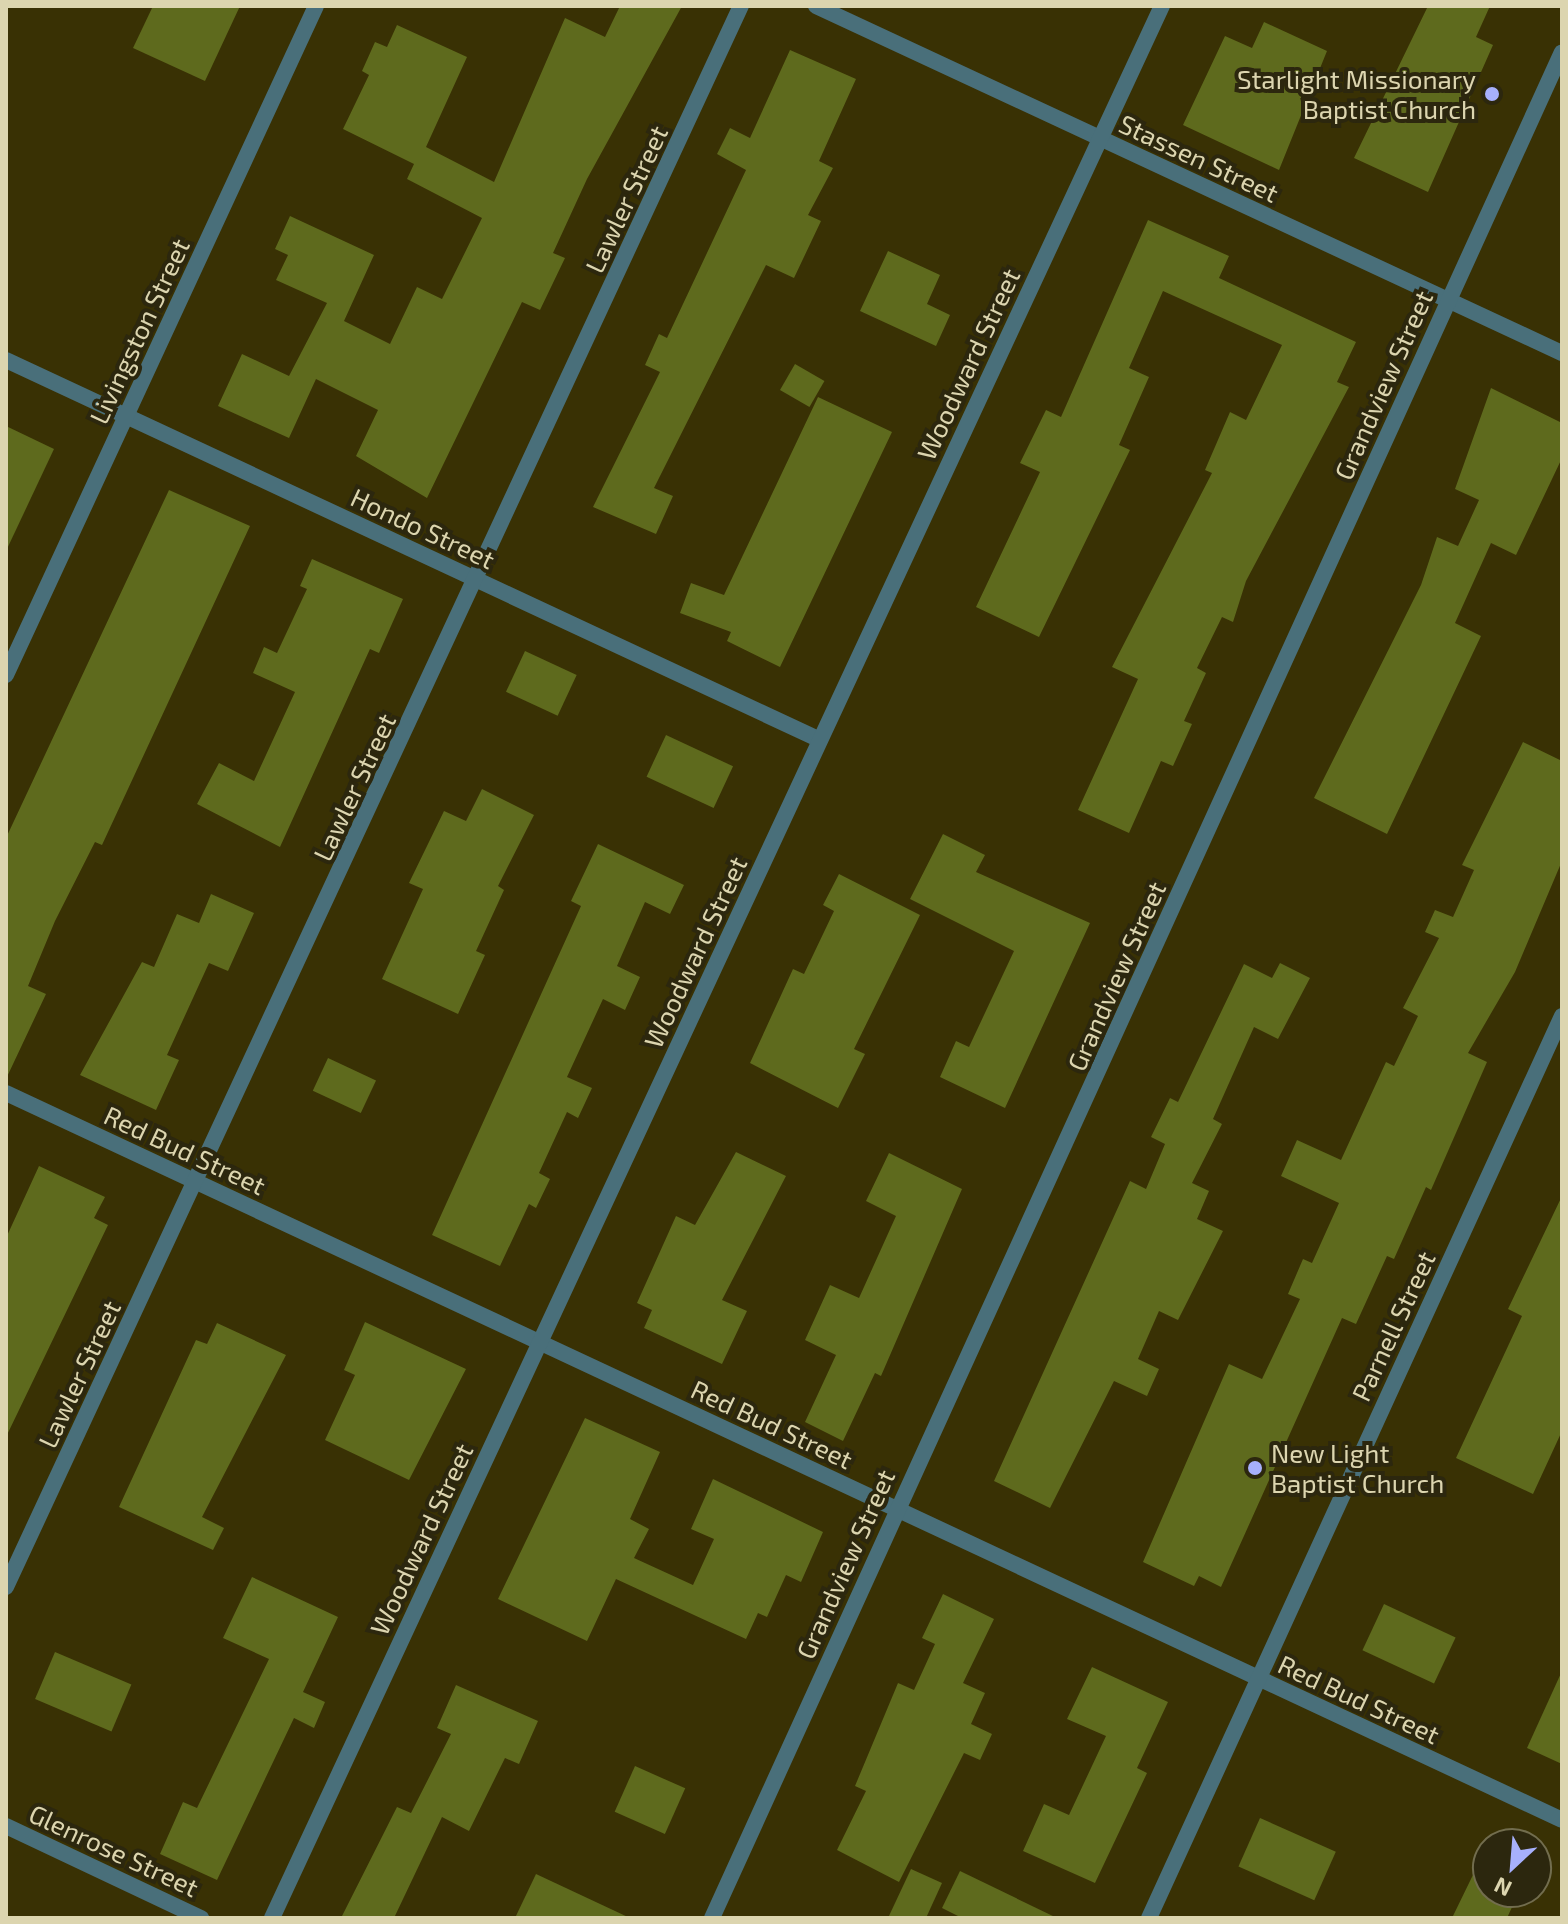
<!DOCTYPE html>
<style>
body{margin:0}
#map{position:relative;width:1568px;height:1924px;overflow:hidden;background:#393104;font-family:"Exo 2",sans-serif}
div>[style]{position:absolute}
.building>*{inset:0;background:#5e6a1d;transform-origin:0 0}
.minor>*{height:16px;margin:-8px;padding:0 8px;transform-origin:8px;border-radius:8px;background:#496f7a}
.dots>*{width:22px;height:22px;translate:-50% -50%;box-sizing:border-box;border:4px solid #2c270e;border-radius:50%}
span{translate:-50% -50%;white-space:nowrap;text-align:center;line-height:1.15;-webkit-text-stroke:8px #2c270e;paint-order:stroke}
.poi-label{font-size:26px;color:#dcd5af}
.right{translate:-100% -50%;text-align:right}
.left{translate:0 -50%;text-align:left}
.street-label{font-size:26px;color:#dcd5af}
.frame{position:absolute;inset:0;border:8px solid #dcd5af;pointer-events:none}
.north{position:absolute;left:1472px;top:1828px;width:80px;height:80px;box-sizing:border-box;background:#2c270e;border:2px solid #726d4e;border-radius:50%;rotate:206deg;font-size:22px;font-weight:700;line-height:32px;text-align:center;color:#dcd5af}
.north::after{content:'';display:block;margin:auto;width:28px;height:36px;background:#a7b0fc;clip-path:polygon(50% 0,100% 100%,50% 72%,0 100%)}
</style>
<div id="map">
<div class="building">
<i style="clip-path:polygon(153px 6px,240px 6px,205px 81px,133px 48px)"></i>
<i style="clip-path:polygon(620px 6px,682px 6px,587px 179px,553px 253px,565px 258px,540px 310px,522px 302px,427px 498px,356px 456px,378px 410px,316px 379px,289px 438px,218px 406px,242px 354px,289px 376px,327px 303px,276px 280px,288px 255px,275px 249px,290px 216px,374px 255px,344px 321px,390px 344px,417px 287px,442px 299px,482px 218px,407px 179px,414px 164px,343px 129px,369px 75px,362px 71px,375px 42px,387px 47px,397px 25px,467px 57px,426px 147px,494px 182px,565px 18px,605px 37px)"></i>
<i style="clip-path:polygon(1428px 6px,1490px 6px,1476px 37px,1493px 45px,1428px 192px,1354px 158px)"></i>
<i style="clip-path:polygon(1264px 22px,1327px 51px,1279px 170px,1183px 125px,1225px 36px,1252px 48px)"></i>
<i style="clip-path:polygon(790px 50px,856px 79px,819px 161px,833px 168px,808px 215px,821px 221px,794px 278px,766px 265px,654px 488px,673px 496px,656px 534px,593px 507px,660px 372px,645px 365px,659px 334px,667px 338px,746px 170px,717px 154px,730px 128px,750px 138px)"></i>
<i style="clip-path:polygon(1148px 220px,1229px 256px,1219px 278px,1356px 342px,1337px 382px,1349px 387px,1246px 581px,1233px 622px,1222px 617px,1197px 668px,1206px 673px,1184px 721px,1192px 724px,1173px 766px,1161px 761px,1129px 833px,1078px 810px,1138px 679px,1112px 667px,1212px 473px,1205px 470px,1230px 412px,1246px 420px,1282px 345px,1163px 291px,1129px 368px,1149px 377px,1119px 445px,1130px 450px,1039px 637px,976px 607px,1040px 472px,1020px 463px,1046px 410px,1061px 417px)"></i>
<i style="clip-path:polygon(888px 251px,940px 275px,927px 304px,950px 315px,936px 346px,860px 311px)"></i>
<i style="left:795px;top:364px;width:34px;height:30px;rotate:30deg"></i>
<i style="clip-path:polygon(1491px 388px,1562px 423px,1562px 458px,1516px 555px,1491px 543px,1455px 623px,1481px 636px,1387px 834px,1314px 798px,1421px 585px,1437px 537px,1458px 546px,1479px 500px,1455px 489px)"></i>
<i style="clip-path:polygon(818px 397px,892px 432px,780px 667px,727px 641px,731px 632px,680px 613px,691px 583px,724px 595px)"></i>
<i style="clip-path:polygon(6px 426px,54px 449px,6px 551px)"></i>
<i style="clip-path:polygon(169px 490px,250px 526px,102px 845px,95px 842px,55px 921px,28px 986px,46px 994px,6px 1079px,6px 838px)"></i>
<i style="clip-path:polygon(312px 559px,403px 599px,379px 653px,370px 649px,280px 847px,197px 804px,219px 763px,254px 781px,295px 692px,253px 673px,264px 647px,277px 653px,307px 589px,300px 586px)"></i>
<i style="left:525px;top:651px;width:57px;height:45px;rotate:25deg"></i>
<i style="left:666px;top:735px;width:74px;height:46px;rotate:25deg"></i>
<i style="clip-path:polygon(1523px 742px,1562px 761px,1562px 861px,1515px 972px,1468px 1053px,1487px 1062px,1431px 1190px,1426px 1187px,1394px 1259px,1387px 1256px,1356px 1324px,1342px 1318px,1221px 1587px,1199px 1576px,1194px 1586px,1143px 1562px,1229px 1364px,1262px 1379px,1300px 1299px,1288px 1294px,1303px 1259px,1312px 1263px,1339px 1203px,1281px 1176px,1297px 1140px,1341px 1160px,1386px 1062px,1394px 1066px,1418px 1016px,1403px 1008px,1439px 938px,1425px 932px,1435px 910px,1453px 917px,1474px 870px,1462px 865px)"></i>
<i style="clip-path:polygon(482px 789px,534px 815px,498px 886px,504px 890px,476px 951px,485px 955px,458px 1014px,382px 979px,423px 889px,409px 883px,444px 811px,466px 821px)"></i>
<i style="clip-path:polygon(943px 834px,985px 855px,976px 872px,1090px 923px,1005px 1108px,940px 1077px,956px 1041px,969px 1047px,1014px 951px,910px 899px)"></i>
<i style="clip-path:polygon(598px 844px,684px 885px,670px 914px,645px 902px,617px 966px,640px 977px,625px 1010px,603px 999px,567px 1077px,592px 1088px,578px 1118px,567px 1112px,539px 1173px,550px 1179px,536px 1208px,529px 1204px,500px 1266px,432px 1235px,581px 906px,571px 901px)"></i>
<i style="clip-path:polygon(839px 874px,920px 915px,854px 1049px,865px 1054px,838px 1108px,750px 1063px,793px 969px,804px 974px,834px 911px,823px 905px)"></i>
<i style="clip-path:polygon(211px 894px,254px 913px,228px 971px,209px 963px,167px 1055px,179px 1060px,156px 1110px,80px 1075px,142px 962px,154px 967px,177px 914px,199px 923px)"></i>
<i style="clip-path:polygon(1280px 963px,1310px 978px,1278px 1039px,1254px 1027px,1213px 1119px,1222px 1124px,1192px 1183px,1209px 1191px,1197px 1219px,1223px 1231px,1178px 1320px,1159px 1311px,1138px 1359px,1159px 1369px,1147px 1396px,1114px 1381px,1050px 1508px,994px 1481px,1130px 1181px,1146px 1189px,1165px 1144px,1151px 1137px,1170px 1098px,1178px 1102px,1244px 964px,1272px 978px)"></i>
<i style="left:328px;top:1058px;width:53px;height:36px;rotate:25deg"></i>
<i style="clip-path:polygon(736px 1152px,786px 1176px,722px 1300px,747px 1311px,722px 1364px,644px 1328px,652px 1310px,637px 1303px,676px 1216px,695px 1225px)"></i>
<i style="clip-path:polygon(889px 1153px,962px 1189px,881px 1376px,875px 1373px,843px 1441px,805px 1422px,836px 1355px,805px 1340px,830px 1285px,859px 1298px,896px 1216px,866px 1201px)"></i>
<i style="clip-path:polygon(39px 1166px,105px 1197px,94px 1218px,108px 1225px,6px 1437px,6px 1238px)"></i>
<i style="clip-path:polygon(1562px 1196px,1562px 1431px,1533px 1494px,1456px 1458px,1522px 1316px,1508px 1309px)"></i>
<i style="clip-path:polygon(365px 1322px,466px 1369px,409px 1480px,325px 1440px,355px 1375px,344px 1370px)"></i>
<i style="clip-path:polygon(217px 1323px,286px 1355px,202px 1517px,224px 1528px,213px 1550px,119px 1507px,196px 1340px,207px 1344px)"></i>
<i style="clip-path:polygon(585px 1418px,660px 1452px,630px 1519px,649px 1529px,634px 1558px,693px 1585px,714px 1539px,691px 1529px,713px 1479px,823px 1532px,801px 1582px,786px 1575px,767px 1617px,758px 1613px,746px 1639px,616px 1579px,587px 1641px,498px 1599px)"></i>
<i style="clip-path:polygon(252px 1577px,338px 1617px,303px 1692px,325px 1702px,314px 1728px,294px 1718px,217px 1880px,160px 1854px,183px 1802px,197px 1808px,269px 1659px,223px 1638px)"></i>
<i style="clip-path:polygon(943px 1594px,994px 1619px,963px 1683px,985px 1693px,971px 1724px,992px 1734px,980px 1760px,964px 1753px,899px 1882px,837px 1850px,866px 1791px,855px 1786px,898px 1683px,914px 1690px,935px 1644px,922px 1638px)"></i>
<i style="left:1384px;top:1604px;width:79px;height:51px;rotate:25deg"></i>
<i style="left:55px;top:1652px;width:83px;height:51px;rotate:23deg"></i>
<i style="clip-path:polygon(1092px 1667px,1168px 1702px,1137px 1768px,1147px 1773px,1095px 1883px,1023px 1851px,1044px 1804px,1069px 1815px,1106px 1736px,1067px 1719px)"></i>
<i style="clip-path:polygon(1562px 1671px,1562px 1764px,1527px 1748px)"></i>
<i style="clip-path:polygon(456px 1685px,538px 1721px,519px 1764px,505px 1758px,469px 1831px,442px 1817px,394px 1918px,341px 1918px,397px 1807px,411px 1813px,451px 1734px,437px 1728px)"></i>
<i style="left:635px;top:1766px;width:55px;height:50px;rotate:24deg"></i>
<i style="left:1260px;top:1818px;width:83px;height:53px;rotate:24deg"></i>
<i style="clip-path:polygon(1488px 1844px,1488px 1892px,1519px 1892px,1507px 1918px,1452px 1918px)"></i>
<i style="clip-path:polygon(911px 1869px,942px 1883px,926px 1918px,888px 1918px)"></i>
<i style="clip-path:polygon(960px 1871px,1057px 1918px,962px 1918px,942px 1908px)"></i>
<i style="clip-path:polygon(536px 1874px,630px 1918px,515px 1918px)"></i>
</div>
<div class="minor">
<i style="left:816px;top:6px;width:823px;rotate:24.95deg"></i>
<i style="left:6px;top:360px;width:898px;rotate:25.02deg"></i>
<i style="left:6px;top:675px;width:737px;rotate:-65.14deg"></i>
<i style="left:6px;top:1093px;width:1717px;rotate:25.04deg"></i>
<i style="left:6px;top:1587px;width:1743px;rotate:-65.07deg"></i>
<i style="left:6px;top:1826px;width:216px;rotate:25.3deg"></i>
<i style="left:272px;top:1918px;width:2109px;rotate:-65.04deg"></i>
<i style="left:712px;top:1918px;width:2050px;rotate:-65.51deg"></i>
<i style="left:1149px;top:1918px;width:992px;rotate:-65.4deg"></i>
</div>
<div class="dots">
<i style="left:1492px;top:94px;background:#a7b0fc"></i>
<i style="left:1255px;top:1468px;background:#a7b0fc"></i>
</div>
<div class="poi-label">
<span class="right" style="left:1476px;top:94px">Starlight Missionary<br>Baptist Church</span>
<span class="left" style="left:1271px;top:1468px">New Light<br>Baptist Church</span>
</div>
<div class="street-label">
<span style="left:1199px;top:158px;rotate:25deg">Stassen Street</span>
<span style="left:626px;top:199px;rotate:-65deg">Lawler Street</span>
<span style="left:139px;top:331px;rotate:-65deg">Livingston Street</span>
<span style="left:968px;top:364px;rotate:-65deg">Woodward Street</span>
<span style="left:1383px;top:385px;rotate:-66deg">Grandview Street</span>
<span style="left:423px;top:528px;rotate:25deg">Hondo Street</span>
<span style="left:354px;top:787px;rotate:-65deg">Lawler Street</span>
<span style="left:695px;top:952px;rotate:-65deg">Woodward Street</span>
<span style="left:1116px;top:976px;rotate:-66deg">Grandview Street</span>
<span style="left:185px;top:1150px;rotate:25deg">Red Bud Street</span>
<span style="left:1393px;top:1326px;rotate:-65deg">Parnell Street</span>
<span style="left:79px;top:1374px;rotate:-65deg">Lawler Street</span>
<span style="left:772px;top:1424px;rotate:25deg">Red Bud Street</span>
<span style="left:421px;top:1539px;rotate:-65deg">Woodward Street</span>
<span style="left:845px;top:1564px;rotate:-66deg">Grandview Street</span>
<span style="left:1359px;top:1699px;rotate:25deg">Red Bud Street</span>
<span style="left:114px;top:1850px;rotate:25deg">Glenrose Street</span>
</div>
<div class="frame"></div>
<div class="north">N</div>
</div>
